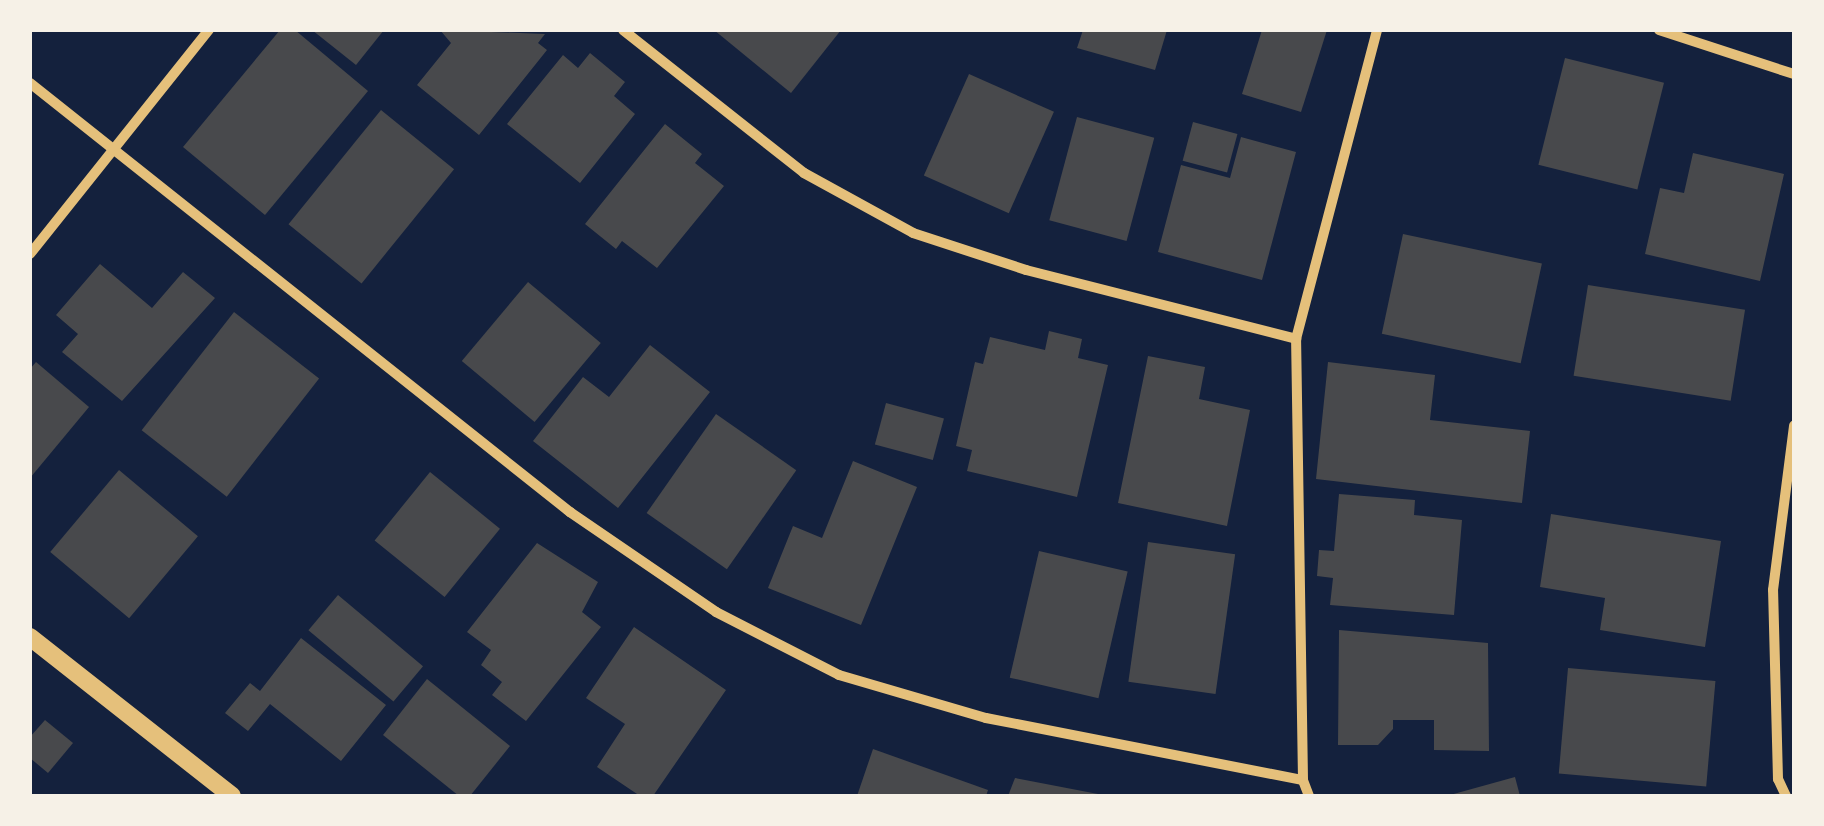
<!DOCTYPE html>
<style>
body{margin:0}
#map{position:relative;width:1824px;height:826px;overflow:hidden;background:#14213d;font-family:Lato,sans-serif}
div>[style]{position:absolute}
.building>*{inset:0;background:#48494c;transform-origin:0 0}
.minor>*{height:10px;margin:-5px;padding:0 5px;transform-origin:5px;border-radius:5px;background:#e5c07b}
.tertiary>*{height:18px;margin:-9px;padding:0 9px;transform-origin:9px;border-radius:9px;background:#e5c07b}
span{translate:-50% -50%;white-space:nowrap;text-align:center;line-height:1.15;-webkit-text-stroke:10px #f6f1e7;paint-order:stroke}
.frame{position:absolute;inset:0;border:32px solid #f6f1e7;pointer-events:none}
</style>
<div id="map">
<div class="building">
<i style="clip-path:polygon(280px 30px,295px 30px,368px 91px,265px 215px,183px 147px)"></i>
<i style="clip-path:polygon(312px 30px,384px 30px,356px 65px)"></i>
<i style="clip-path:polygon(440px 30px,545px 34px,538px 43px,547px 50px,479px 135px,417px 85px,451px 43px)"></i>
<i style="clip-path:polygon(714px 30px,841px 30px,791px 93px)"></i>
<i style="clip-path:polygon(1083px 30px,1167px 30px,1155px 70px,1077px 48px)"></i>
<i style="clip-path:polygon(1262px 30px,1327px 30px,1301px 112px,1242px 94px)"></i>
<i style="clip-path:polygon(590px 53px,625px 82px,614px 96px,635px 114px,580px 183px,507px 124px,563px 55px,578px 68px)"></i>
<i style="left:1565px;top:58px;width:102px;height:110px;rotate:14deg"></i>
<i style="left:969px;top:74px;width:93px;height:111px;rotate:24deg"></i>
<i style="left:381px;top:110px;width:94px;height:147px;rotate:39deg"></i>
<i style="left:1077px;top:117px;width:80px;height:107px;rotate:15deg"></i>
<i style="left:1193px;top:122px;width:46px;height:40px;rotate:15deg"></i>
<i style="clip-path:polygon(665px 124px,702px 154px,695px 163px,724px 186px,657px 268px,622px 241px,616px 249px,585px 224px)"></i>
<i style="clip-path:polygon(1241px 137px,1296px 152px,1262px 280px,1158px 252px,1181px 165px,1230px 178px)"></i>
<i style="clip-path:polygon(1693px 153px,1784px 174px,1760px 281px,1645px 254px,1660px 188px,1684px 193px)"></i>
<i style="left:1403px;top:234px;width:142px;height:102px;rotate:12deg"></i>
<i style="clip-path:polygon(100px 264px,152px 308px,183px 272px,215px 298px,122px 401px,62px 352px,78px 334px,56px 315px)"></i>
<i style="left:528px;top:282px;width:95px;height:103px;rotate:40deg"></i>
<i style="left:1588px;top:285px;width:159px;height:92px;rotate:9deg"></i>
<i style="left:234px;top:312px;width:108px;height:150px;rotate:38deg"></i>
<i style="clip-path:polygon(1049px 331px,1082px 339px,1078px 358px,1108px 365px,1077px 497px,967px 471px,972px 450px,956px 446px,975px 362px,983px 364px,990px 337px,1045px 350px)"></i>
<i style="clip-path:polygon(650px 345px,710px 392px,618px 508px,533px 441px,583px 377px,609px 397px)"></i>
<i style="clip-path:polygon(1148px 356px,1205px 367px,1199px 399px,1250px 410px,1227px 526px,1118px 503px)"></i>
<i style="clip-path:polygon(36px 362px,89px 407px,30px 478px,30px 369px)"></i>
<i style="clip-path:polygon(1328px 362px,1435px 375px,1430px 420px,1530px 431px,1522px 503px,1316px 479px)"></i>
<i style="left:886px;top:403px;width:60px;height:43px;rotate:15deg"></i>
<i style="left:716px;top:414px;width:98px;height:121px;rotate:35deg"></i>
<i style="clip-path:polygon(853px 461px,917px 487px,861px 625px,768px 588px,793px 526px,822px 538px)"></i>
<i style="left:119px;top:470px;width:103px;height:107px;rotate:40deg"></i>
<i style="left:430px;top:472px;width:90px;height:88px;rotate:39deg"></i>
<i style="clip-path:polygon(1339px 494px,1415px 500px,1414px 515px,1462px 520px,1454px 615px,1330px 605px,1333px 578px,1317px 576px,1319px 550px,1334px 551px)"></i>
<i style="clip-path:polygon(1551px 514px,1721px 541px,1705px 647px,1600px 630px,1605px 598px,1540px 587px)"></i>
<i style="left:1148px;top:542px;width:88px;height:141px;rotate:8deg"></i>
<i style="clip-path:polygon(537px 543px,598px 582px,582px 612px,601px 627px,526px 721px,492px 695px,502px 682px,481px 665px,491px 650px,467px 632px)"></i>
<i style="left:1039px;top:551px;width:91px;height:130px;rotate:13deg"></i>
<i style="left:338px;top:595px;width:111px;height:46px;rotate:40deg"></i>
<i style="clip-path:polygon(634px 627px,726px 690px,653px 796px,640px 796px,597px 767px,625px 724px,586px 698px)"></i>
<i style="clip-path:polygon(1339px 630px,1488px 643px,1489px 751px,1434px 750px,1434px 720px,1393px 720px,1393px 729px,1378px 745px,1338px 745px)"></i>
<i style="clip-path:polygon(301px 638px,386px 705px,341px 761px,270px 704px,248px 731px,225px 713px,250px 683px,260px 691px)"></i>
<i style="left:1568px;top:668px;width:148px;height:106px;rotate:5deg"></i>
<i style="clip-path:polygon(427px 679px,510px 746px,470px 796px,459px 796px,383px 735px)"></i>
<i style="clip-path:polygon(45px 720px,73px 743px,48px 773px,30px 758px,30px 737px)"></i>
<i style="clip-path:polygon(873px 749px,988px 790px,986px 796px,857px 796px)"></i>
<i style="clip-path:polygon(1515px 777px,1520px 796px,1450px 796px,1450px 795px)"></i>
<i style="clip-path:polygon(1015px 778px,1098px 794px,1097px 796px,1008px 796px)"></i>
</div>
<div class="minor">
<i style="left:623px;top:30px;width:231px;rotate:38.3deg"></i>
<i style="left:804px;top:173px;width:124px;rotate:28.8deg"></i>
<i style="left:913px;top:233px;width:119px;rotate:18.1deg"></i>
<i style="left:1026px;top:270px;width:279px;rotate:14.3deg"></i>
<i style="left:1659px;top:30px;width:142px;rotate:18.1deg"></i>
<i style="left:30px;top:83px;width:690px;rotate:38.47deg"></i>
<i style="left:570px;top:512px;width:177px;rotate:34.4deg"></i>
<i style="left:716px;top:612px;width:138px;rotate:27.1deg"></i>
<i style="left:839px;top:675px;width:153px;rotate:16.3deg"></i>
<i style="left:986px;top:718px;width:323px;rotate:11.1deg"></i>
<i style="left:30px;top:254px;width:287px;rotate:-51.4deg"></i>
<i style="left:1309px;top:796px;width:17px;rotate:-111deg"></i>
<i style="left:1303px;top:780px;width:441px;rotate:-90.9deg"></i>
<i style="left:1296px;top:339px;width:319px;rotate:-75.3deg"></i>
<i style="left:1786px;top:796px;width:19px;rotate:-115deg"></i>
<i style="left:1778px;top:779px;width:189px;rotate:-91.5deg"></i>
<i style="left:1773px;top:590px;width:166px;rotate:-82.7deg"></i>
</div>
<div class="tertiary">
<i style="left:30px;top:637px;width:257px;rotate:38.2deg"></i>
</div>
<div class="frame"></div>
</div>
